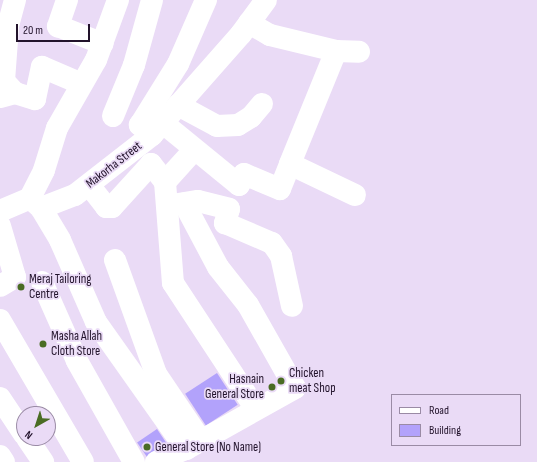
<!DOCTYPE html>
<style>
body{margin:0}
#map{position:relative;width:537px;height:462px;overflow:hidden;background:#eadbf6;font-family:"Sofia Sans Condensed",sans-serif}
div>[style]{position:absolute}
.building>*{inset:0;background:#b2a2fb;transform-origin:0 0}
.minor>*{height:22px;margin:-11px;padding:0 11px;transform-origin:11px;border-radius:11px;background:#fff}
.dots>*{width:11px;height:11px;translate:-50% -50%;box-sizing:border-box;border:2px solid #eadbf6;border-radius:50%}
span{translate:-50% -50%;white-space:nowrap;text-align:center;line-height:1.15;-webkit-text-stroke:3.5px #eadbf6;paint-order:stroke}
.street-label{font-size:13px;color:#22132b}
.poi-label{font-size:13px;color:#22132b}
.left{translate:0 -50%;text-align:left}
.right{translate:-100% -50%;text-align:right}
.legend{position:absolute;left:391px;top:394px;width:130px;height:52px;box-sizing:border-box;background:#eadbf6;border:1px solid #9a8ba5;margin:0;padding:5px 7px;list-style:none;font-size:12px;color:#22132b}
.legend li{display:flex;align-items:center;gap:8px;height:20px}
.legend b{width:20px;border:1px solid #9a8ba5}
.north{position:absolute;left:16px;top:406px;width:40px;height:40px;box-sizing:border-box;background:#eadbf6;border:1px solid #9a8ba5;border-radius:50%;rotate:219deg;font-size:11px;font-weight:700;line-height:16px;text-align:center;color:#22132b}
.north::after{content:'';display:block;margin:auto;width:14px;height:18px;background:#4a6c24;clip-path:polygon(50% 0,100% 100%,50% 72%,0 100%)}
.scale{position:absolute;left:16px;top:24px;width:74px;height:18px;box-sizing:border-box;border:2px solid #22132b;border-top:0;padding-left:5px;font-size:12px;line-height:14px;white-space:nowrap;color:#22132b;-webkit-text-stroke:3px #eadbf6;paint-order:stroke}
</style>
<div id="map">
<div class="building">
<i style="left:217px;top:373px;width:38px;height:38px;rotate:57deg"></i>
<i style="left:157px;top:429px;width:18px;height:24px;rotate:56deg"></i>
</div>
<div class="minor">
<i style="left:67px;top:0;width:28px;rotate:109deg"></i>
<i style="left:58px;top:26px;width:48px;rotate:21.8deg"></i>
<i style="left:249px;top:23px;width:24px;rotate:30deg"></i>
<i style="left:270px;top:35px;width:68px;rotate:13.6deg"></i>
<i style="left:336px;top:51px;width:23px;rotate:2deg"></i>
<i style="left:336px;top:51px;width:122px;rotate:112.2deg"></i>
<i style="left:290px;top:164px;width:72px;rotate:25.5deg"></i>
<i style="left:15px;top:93px;width:16px;rotate:-133deg"></i>
<i style="left:4px;top:81px;width:55px;rotate:-85.8deg"></i>
<i style="left:8px;top:26px;width:27px;rotate:-75deg"></i>
<i style="left:0;top:97px;width:16px;rotate:-15deg"></i>
<i style="left:15px;top:93px;width:21px;rotate:17deg"></i>
<i style="left:35px;top:99px;width:33px;rotate:-78deg"></i>
<i style="left:42px;top:67px;width:43px;rotate:23deg"></i>
<i style="left:178px;top:105px;width:44px;rotate:28.3deg"></i>
<i style="left:217px;top:126px;width:21px;rotate:-3deg"></i>
<i style="left:238px;top:125px;width:15px;rotate:-32deg"></i>
<i style="left:251px;top:117px;width:17px;rotate:-50deg"></i>
<i style="left:113px;top:116px;width:55px;rotate:-67.6deg"></i>
<i style="left:134px;top:65px;width:67px;rotate:-74.5deg"></i>
<i style="left:163px;top:123px;width:98px;rotate:39.2deg"></i>
<i style="left:239px;top:185px;width:12px;rotate:-66deg"></i>
<i style="left:244px;top:174px;width:39px;rotate:23deg"></i>
<i style="left:280px;top:189px;width:27px;rotate:-68deg"></i>
<i style="left:152px;top:135px;width:135px;rotate:-48.6deg"></i>
<i style="left:241px;top:34px;width:42px;rotate:-53.7deg"></i>
<i style="left:165px;top:182px;width:43px;rotate:-47.8deg"></i>
<i style="left:89px;top:185px;width:28px;rotate:52deg"></i>
<i style="left:106px;top:207px;width:6px"></i>
<i style="left:112px;top:207px;width:58px;rotate:-47.8deg"></i>
<i style="left:151px;top:164px;width:23px;rotate:52deg"></i>
<i style="left:165px;top:182px;width:101px;rotate:85.5deg"></i>
<i style="left:173px;top:283px;width:149px;rotate:56.7deg"></i>
<i style="left:30px;top:198px;width:31px;rotate:-63deg"></i>
<i style="left:44px;top:170px;width:44px;rotate:-72.8deg"></i>
<i style="left:57px;top:128px;width:78px;rotate:-60.2deg"></i>
<i style="left:96px;top:60px;width:64px;rotate:-69.9deg"></i>
<i style="left:172px;top:205px;width:26px;rotate:-9deg"></i>
<i style="left:198px;top:201px;width:32px;rotate:14deg"></i>
<i style="left:229px;top:209px;width:15px;rotate:106deg"></i>
<i style="left:225px;top:223px;width:51px;rotate:23.1deg"></i>
<i style="left:272px;top:243px;width:16px;rotate:55deg"></i>
<i style="left:281px;top:256px;width:51px;rotate:77.6deg"></i>
<i style="left:41px;top:208px;width:37px;rotate:59deg"></i>
<i style="left:60px;top:240px;width:90px;rotate:66.3deg"></i>
<i style="left:96px;top:322px;width:156px;rotate:54.7deg"></i>
<i style="left:0;top:211px;width:33px;rotate:-23deg"></i>
<i style="left:30px;top:198px;width:15px;rotate:42deg"></i>
<i style="left:41px;top:208px;width:36px;rotate:-21deg"></i>
<i style="left:75px;top:195px;width:98px;rotate:-37.9deg"></i>
<i style="left:152px;top:135px;width:16px;rotate:-140deg"></i>
<i style="left:140px;top:125px;width:72px;rotate:-58.1deg"></i>
<i style="left:178px;top:64px;width:70px;rotate:-66.4deg"></i>
<i style="left:0;top:226px;width:53px;rotate:73.6deg"></i>
<i style="left:15px;top:277px;width:17px;rotate:149deg"></i>
<i style="left:115px;top:260px;width:121px;rotate:70.2deg"></i>
<i style="left:156px;top:374px;width:78px;rotate:55.9deg"></i>
<i style="left:42px;top:282px;width:86px;rotate:66.1deg"></i>
<i style="left:77px;top:361px;width:116px;rotate:60.6deg"></i>
<i style="left:0;top:320px;width:164px;rotate:59.7deg"></i>
<i style="left:0;top:398px;width:43px;rotate:56.3deg"></i>
<i style="left:27px;top:438px;width:29px;rotate:56deg"></i>
<i style="left:0;top:456px;width:7px;rotate:56deg"></i>
<i style="left:156px;top:462px;width:35px;rotate:-24deg"></i>
<i style="left:188px;top:448px;width:123px;rotate:-29.3deg"></i>
<i style="left:295px;top:388px;width:95px;rotate:-119.5deg"></i>
<i style="left:248px;top:305px;width:48px;rotate:-128.3deg"></i>
<i style="left:218px;top:267px;width:72px;rotate:-118deg"></i>
</div>
<div class="dots">
<i style="left:21px;top:287px;background:#4a6c24"></i>
<i style="left:43px;top:344px;background:#4a6c24"></i>
<i style="left:281px;top:381px;background:#4a6c24"></i>
<i style="left:272px;top:387px;background:#4a6c24"></i>
<i style="left:147px;top:447px;background:#4a6c24"></i>
</div>
<div class="street-label">
<span style="left:114px;top:165px;rotate:-38deg">Makorha Street</span>
</div>
<div class="poi-label">
<span class="left" style="left:29px;top:287px">Meraj Tailoring<br>Centre</span>
<span class="left" style="left:51px;top:344px">Masha Allah<br>Cloth Store</span>
<span class="left" style="left:289px;top:381px">Chicken<br>meat Shop</span>
<span class="right" style="left:264px;top:387px">Hasnain<br>General Store</span>
<span class="left" style="left:155px;top:447px">General Store (No Name)</span>
</div>
<ul class="legend">
<li><b style="height:5px;background:#fff"></b>Road</li>
<li><b style="height:11px;background:#b2a2fb"></b>Building</li>
</ul>
<div class="north">N</div>
<div class="scale">20 m</div>
</div>
